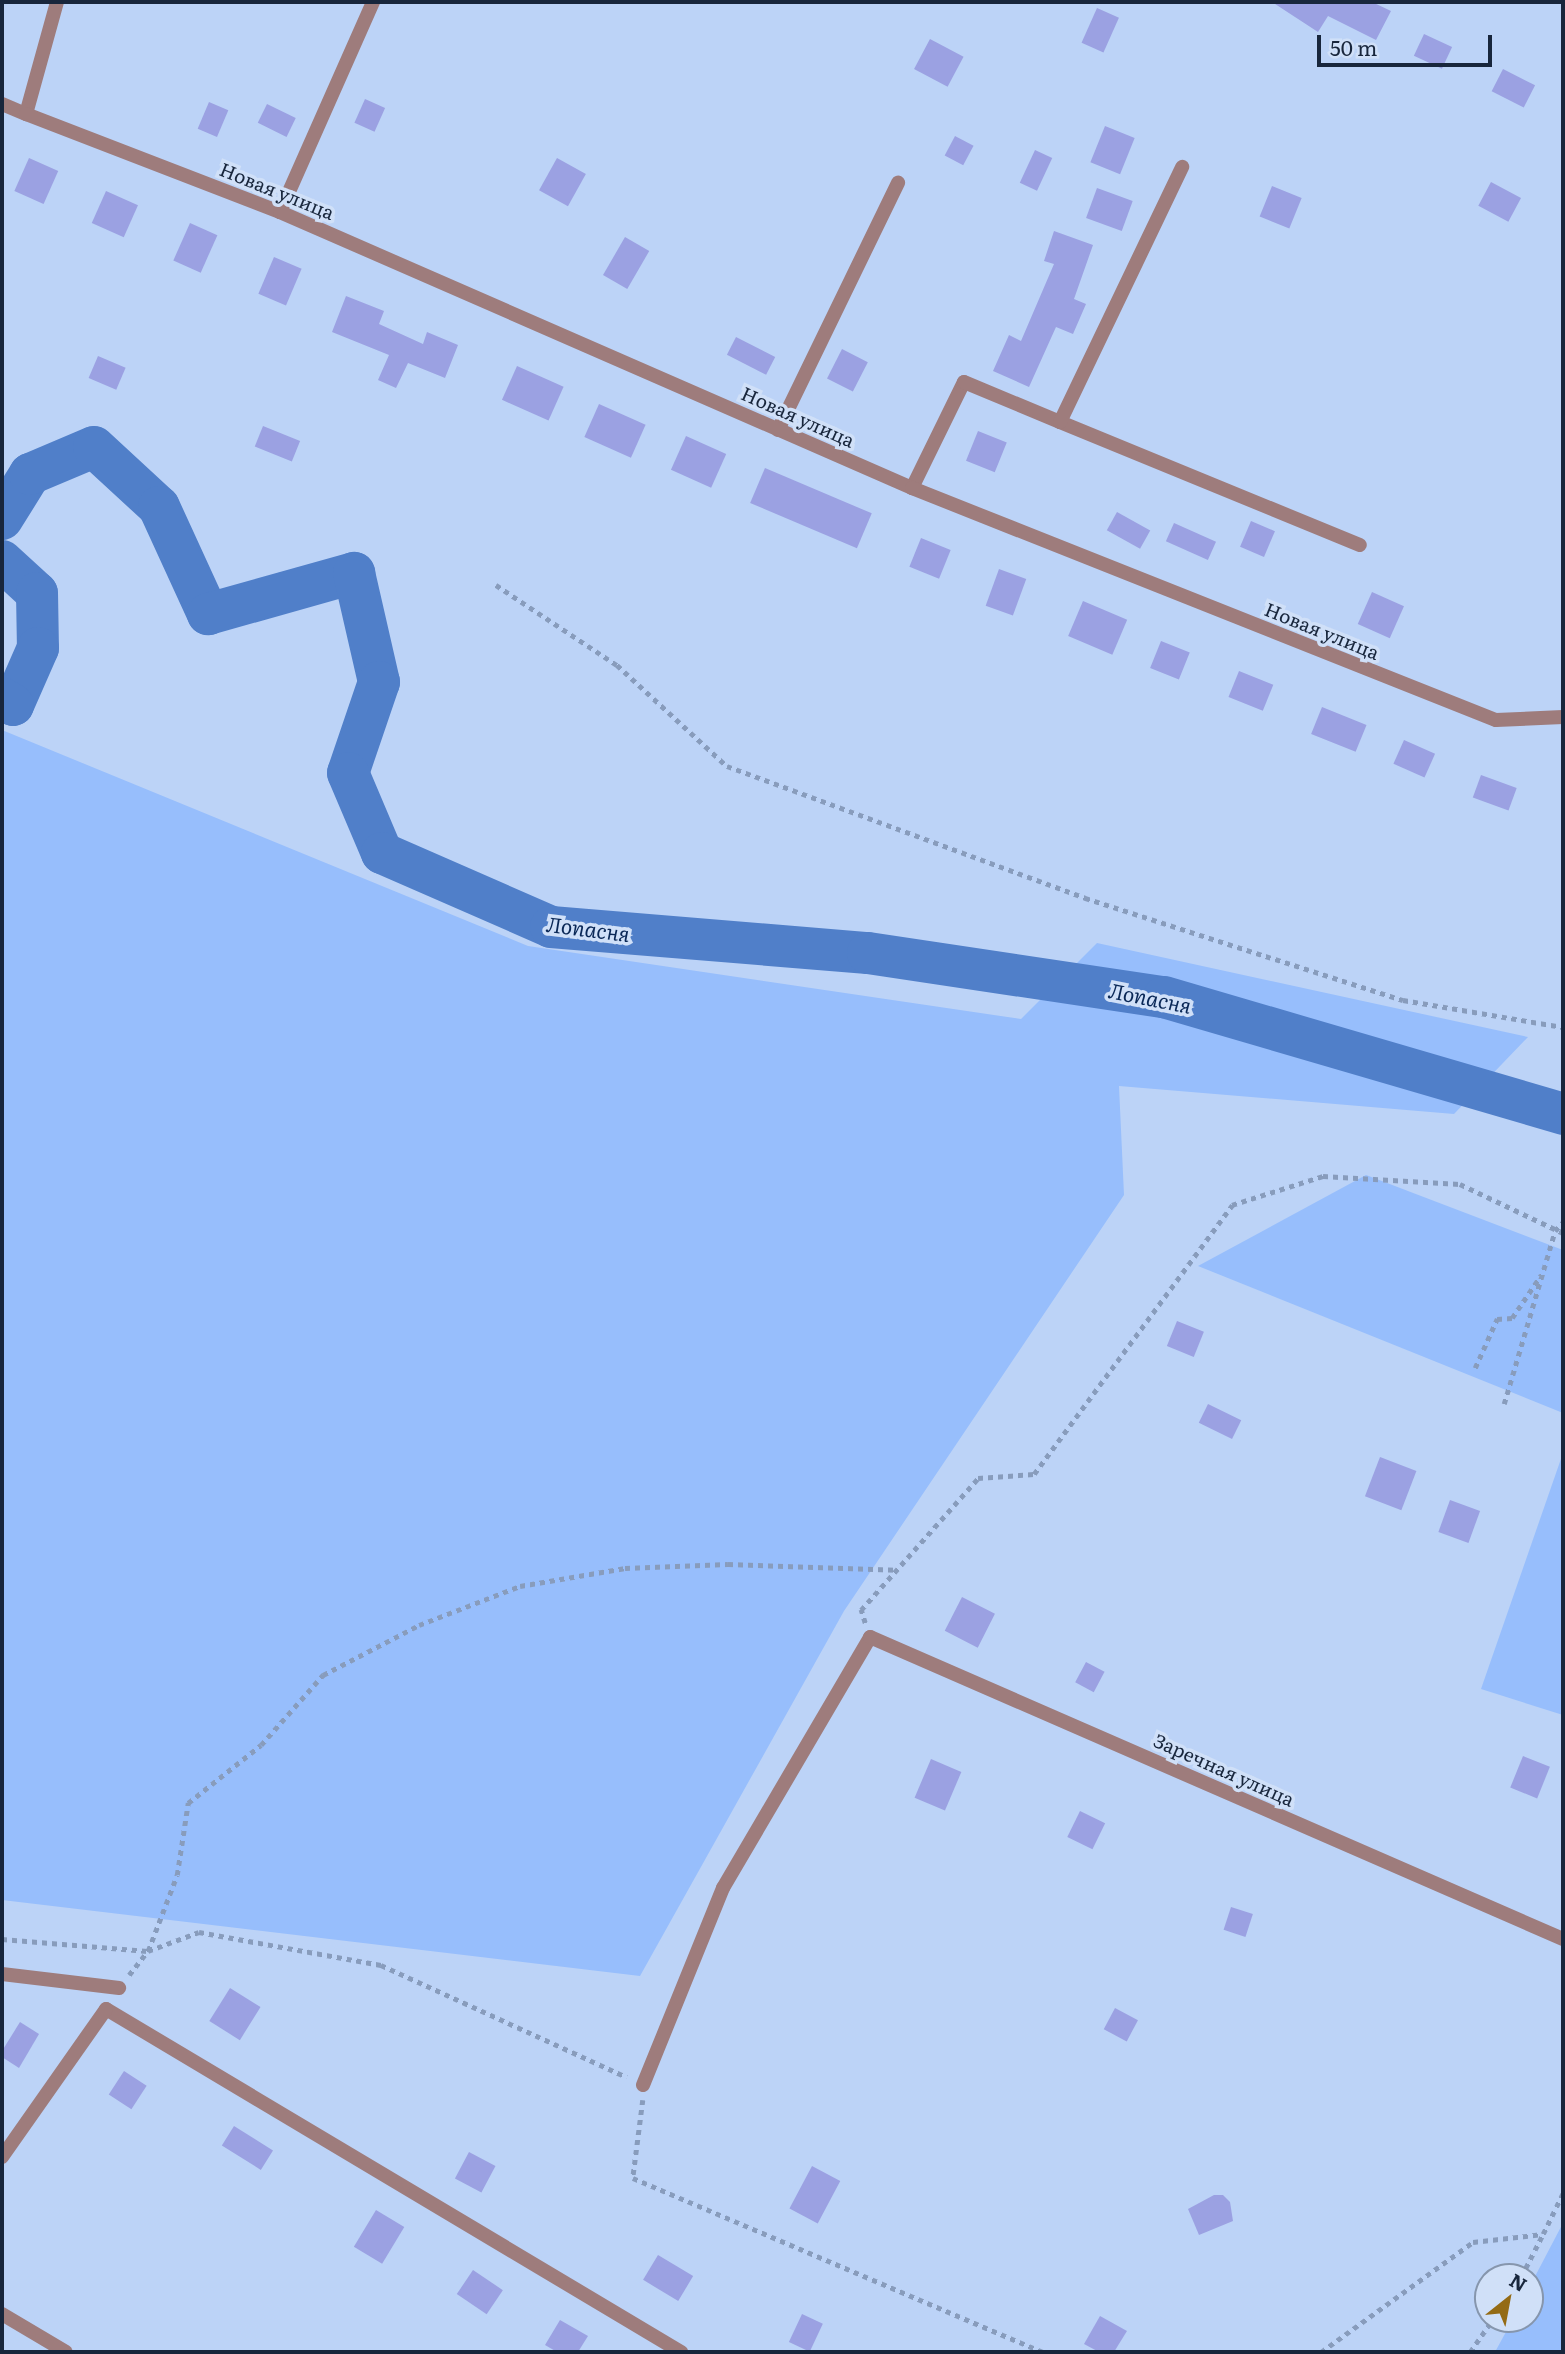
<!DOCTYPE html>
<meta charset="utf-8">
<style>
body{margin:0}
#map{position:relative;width:1565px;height:2354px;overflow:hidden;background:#bcd3f7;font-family:Literata,serif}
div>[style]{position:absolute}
.green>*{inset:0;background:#97befc}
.river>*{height:42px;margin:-21px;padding:0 21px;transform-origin:21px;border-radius:21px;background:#507fc9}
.building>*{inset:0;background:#9ba1e2;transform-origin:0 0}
.path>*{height:4.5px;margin-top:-2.25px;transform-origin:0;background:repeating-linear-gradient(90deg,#889cbc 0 5px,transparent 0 10px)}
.lane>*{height:14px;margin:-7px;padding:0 7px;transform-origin:7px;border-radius:7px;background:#9e7c7c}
.street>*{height:14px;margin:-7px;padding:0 7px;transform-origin:7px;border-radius:7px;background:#9e7c7c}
span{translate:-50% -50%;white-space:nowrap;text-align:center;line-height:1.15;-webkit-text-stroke:7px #d0e0f8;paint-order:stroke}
.street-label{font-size:19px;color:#18263c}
.water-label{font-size:21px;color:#0a2857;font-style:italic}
.frame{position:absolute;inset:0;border:4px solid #18263c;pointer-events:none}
.north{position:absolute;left:1474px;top:2263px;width:70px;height:70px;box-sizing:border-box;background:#d0e0f8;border:2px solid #8696ad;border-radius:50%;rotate:31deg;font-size:19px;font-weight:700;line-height:28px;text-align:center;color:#18263c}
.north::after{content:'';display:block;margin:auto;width:24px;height:32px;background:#946b15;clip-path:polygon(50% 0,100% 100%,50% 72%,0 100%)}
.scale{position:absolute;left:1317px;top:35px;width:175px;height:32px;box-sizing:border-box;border:4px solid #18263c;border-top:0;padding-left:9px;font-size:21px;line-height:24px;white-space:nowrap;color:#18263c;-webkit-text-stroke:5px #d0e0f8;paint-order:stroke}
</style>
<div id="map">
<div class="green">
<i style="clip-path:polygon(2px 730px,528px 946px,1021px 1019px,1097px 943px,1528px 1037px,1454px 1114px,1119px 1086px,1124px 1195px,844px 1611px,640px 1976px,2px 1900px)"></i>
<i style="clip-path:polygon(1366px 1175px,1563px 1250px,1563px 1413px,1198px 1266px)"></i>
<i style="clip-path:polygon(1563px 1453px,1563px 1715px,1481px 1689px)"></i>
<i style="clip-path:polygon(1563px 2223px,1563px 2352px,1495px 2352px,1513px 2319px,1530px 2319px,1530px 2286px)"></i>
</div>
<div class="river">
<i style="left:2px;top:519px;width:53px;rotate:-58.1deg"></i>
<i style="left:30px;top:474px;width:69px;rotate:-22.9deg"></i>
<i style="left:94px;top:447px;width:88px;rotate:42.7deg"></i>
<i style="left:159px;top:507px;width:118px;rotate:65.4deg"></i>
<i style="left:208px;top:614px;width:152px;rotate:-15.7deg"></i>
<i style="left:354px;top:573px;width:112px;rotate:77.1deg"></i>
<i style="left:379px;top:682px;width:96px;rotate:108.8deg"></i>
<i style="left:348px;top:773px;width:87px;rotate:67deg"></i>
<i style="left:382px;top:853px;width:184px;rotate:23.6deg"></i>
<i style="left:551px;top:927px;width:318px;rotate:4.7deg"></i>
<i style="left:868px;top:953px;width:299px;rotate:8.5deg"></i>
<i style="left:1164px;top:997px;width:416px;rotate:16.3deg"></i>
<i style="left:2px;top:561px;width:47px;rotate:42.4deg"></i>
<i style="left:37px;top:593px;width:55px;rotate:89deg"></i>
<i style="left:38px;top:648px;width:62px;rotate:113.7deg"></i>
<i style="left:13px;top:705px;width:13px;rotate:-148deg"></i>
</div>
<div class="building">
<i style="clip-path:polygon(1272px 2px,1372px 2px,1391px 11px,1376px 40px,1328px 16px,1318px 32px)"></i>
<i style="left:1097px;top:8px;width:24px;height:38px;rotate:24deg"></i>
<i style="left:1424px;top:34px;width:31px;height:24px;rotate:25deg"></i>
<i style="left:930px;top:39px;width:38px;height:34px;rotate:28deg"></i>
<i style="left:1503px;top:69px;width:36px;height:25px;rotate:27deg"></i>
<i style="left:365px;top:99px;width:22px;height:26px;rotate:24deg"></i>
<i style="left:209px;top:102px;width:21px;height:29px;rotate:23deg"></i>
<i style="left:267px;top:104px;width:32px;height:21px;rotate:26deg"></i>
<i style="left:1105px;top:126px;width:32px;height:39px;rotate:22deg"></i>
<i style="left:955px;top:136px;width:21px;height:22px;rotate:28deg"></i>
<i style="left:1035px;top:150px;width:19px;height:36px;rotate:25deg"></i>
<i style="left:29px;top:158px;width:32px;height:36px;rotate:24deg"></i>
<i style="left:557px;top:158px;width:33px;height:37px;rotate:29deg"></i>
<i style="left:1491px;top:182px;width:34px;height:27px;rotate:28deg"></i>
<i style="left:1272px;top:186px;width:32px;height:33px;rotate:22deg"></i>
<i style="left:1097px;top:188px;width:38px;height:32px;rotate:20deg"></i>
<i style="left:106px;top:191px;width:35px;height:35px;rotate:24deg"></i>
<i style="left:190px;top:223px;width:30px;height:41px;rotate:24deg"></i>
<i style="clip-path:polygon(1054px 231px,1093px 245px,1074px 299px,1086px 304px,1073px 334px,1056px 327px,1029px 387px,993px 371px,1009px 335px,1021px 341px,1054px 264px,1044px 261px)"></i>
<i style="left:625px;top:237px;width:28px;height:44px;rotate:30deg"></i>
<i style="left:274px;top:257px;width:30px;height:40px;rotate:23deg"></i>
<i style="clip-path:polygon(346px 296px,384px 311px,379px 324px,423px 344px,427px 332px,458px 345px,445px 378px,408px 363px,396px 388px,378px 380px,389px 355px,332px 332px)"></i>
<i style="left:736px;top:337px;width:44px;height:20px;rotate:27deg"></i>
<i style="left:842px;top:349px;width:29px;height:33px;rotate:27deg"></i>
<i style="left:98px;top:356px;width:30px;height:24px;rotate:23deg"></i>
<i style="left:517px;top:366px;width:51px;height:37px;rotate:24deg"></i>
<i style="left:599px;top:404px;width:51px;height:36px;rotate:24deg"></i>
<i style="left:263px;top:426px;width:40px;height:22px;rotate:22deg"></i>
<i style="left:978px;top:431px;width:31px;height:32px;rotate:22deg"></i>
<i style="left:686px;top:436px;width:44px;height:37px;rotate:24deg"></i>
<i style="left:765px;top:468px;width:116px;height:38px;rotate:23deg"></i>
<i style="left:1117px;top:512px;width:38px;height:21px;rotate:29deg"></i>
<i style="left:1251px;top:521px;width:26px;height:28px;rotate:23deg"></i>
<i style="left:1174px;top:523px;width:46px;height:20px;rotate:24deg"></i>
<i style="left:921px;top:538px;width:32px;height:31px;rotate:22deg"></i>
<i style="left:999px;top:569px;width:29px;height:39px;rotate:20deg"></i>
<i style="left:1372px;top:592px;width:35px;height:35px;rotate:24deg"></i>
<i style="left:1083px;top:601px;width:48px;height:38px;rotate:23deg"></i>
<i style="left:1161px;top:641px;width:31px;height:29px;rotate:22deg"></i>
<i style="left:1239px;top:671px;width:37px;height:28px;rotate:22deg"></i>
<i style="left:1322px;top:707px;width:48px;height:29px;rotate:22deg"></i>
<i style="left:1404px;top:740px;width:34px;height:26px;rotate:24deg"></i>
<i style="left:1481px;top:775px;width:38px;height:24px;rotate:20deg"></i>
<i style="left:1177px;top:1321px;width:29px;height:27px;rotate:22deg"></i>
<i style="left:1208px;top:1404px;width:37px;height:21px;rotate:26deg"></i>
<i style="left:1380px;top:1457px;width:39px;height:42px;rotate:21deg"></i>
<i style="left:1450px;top:1500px;width:32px;height:34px;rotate:20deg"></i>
<i style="left:962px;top:1597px;width:37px;height:38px;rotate:27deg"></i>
<i style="left:1086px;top:1662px;width:21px;height:23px;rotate:28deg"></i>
<i style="left:1523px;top:1756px;width:29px;height:34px;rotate:22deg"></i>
<i style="left:931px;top:1759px;width:33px;height:42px;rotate:23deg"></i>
<i style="left:1080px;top:1811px;width:28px;height:29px;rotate:26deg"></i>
<i style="left:1231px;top:1907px;width:23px;height:24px;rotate:18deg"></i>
<i style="left:230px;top:1988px;width:36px;height:39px;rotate:32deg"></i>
<i style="left:1115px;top:2008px;width:26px;height:24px;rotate:28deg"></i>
<i style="clip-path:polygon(20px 2022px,39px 2034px,19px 2068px,2px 2057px,2px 2051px)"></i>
<i style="left:124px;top:2071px;width:27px;height:28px;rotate:33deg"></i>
<i style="left:234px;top:2126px;width:46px;height:23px;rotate:32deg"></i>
<i style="left:469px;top:2152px;width:30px;height:30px;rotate:28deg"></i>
<i style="left:812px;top:2166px;width:32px;height:48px;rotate:28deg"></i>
<i style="clip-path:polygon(1214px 2195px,1223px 2195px,1230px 2202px,1233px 2221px,1199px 2235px,1188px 2209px)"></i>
<i style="left:376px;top:2210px;width:33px;height:43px;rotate:31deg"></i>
<i style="left:658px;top:2255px;width:41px;height:29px;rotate:31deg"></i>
<i style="left:473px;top:2270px;width:36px;height:29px;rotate:34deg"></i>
<i style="left:802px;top:2314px;width:23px;height:31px;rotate:25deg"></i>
<i style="clip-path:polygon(1100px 2316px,1127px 2331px,1114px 2352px,1099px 2352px,1084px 2344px)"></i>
<i style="clip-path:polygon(560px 2320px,588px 2336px,578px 2352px,557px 2352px,545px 2345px)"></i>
</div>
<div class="path">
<i style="left:496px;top:585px;width:145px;rotate:33.5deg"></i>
<i style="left:617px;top:665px;width:149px;rotate:42.6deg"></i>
<i style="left:727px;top:766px;width:382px;rotate:20.2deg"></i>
<i style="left:1085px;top:898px;width:334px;rotate:17.8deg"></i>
<i style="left:1403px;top:1000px;width:162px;rotate:9.6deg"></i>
<i style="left:1475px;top:1368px;width:54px;rotate:-65.8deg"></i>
<i style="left:1497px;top:1319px;width:15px;rotate:-4deg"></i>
<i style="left:1512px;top:1318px;width:52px;rotate:-56deg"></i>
<i style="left:1504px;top:1404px;width:180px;rotate:-73.6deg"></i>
<i style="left:1555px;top:1231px;width:12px;rotate:-48deg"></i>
<i style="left:865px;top:1623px;width:14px;rotate:-107deg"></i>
<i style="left:861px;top:1610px;width:176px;rotate:-48.4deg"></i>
<i style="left:978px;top:1478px;width:56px;rotate:-4.1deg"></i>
<i style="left:1034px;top:1474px;width:334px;rotate:-53.6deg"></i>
<i style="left:1232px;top:1205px;width:96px;rotate:-17.7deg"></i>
<i style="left:1323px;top:1176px;width:137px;rotate:3.3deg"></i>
<i style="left:1460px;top:1184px;width:114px;rotate:25.4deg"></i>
<i style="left:2px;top:1939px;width:146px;rotate:4.7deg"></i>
<i style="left:148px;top:1951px;width:81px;rotate:-69.1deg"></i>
<i style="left:177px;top:1875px;width:73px;rotate:-81.3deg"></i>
<i style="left:188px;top:1803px;width:93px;rotate:-38.5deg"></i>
<i style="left:261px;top:1745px;width:94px;rotate:-48.5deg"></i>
<i style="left:323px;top:1675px;width:108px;rotate:-27.5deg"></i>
<i style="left:419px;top:1625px;width:108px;rotate:-21.1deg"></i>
<i style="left:520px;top:1586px;width:107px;rotate:-9.7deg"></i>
<i style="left:625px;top:1568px;width:103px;rotate:-2.2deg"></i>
<i style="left:728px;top:1564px;width:168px;rotate:2deg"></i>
<i style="left:129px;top:1975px;width:31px;rotate:-52deg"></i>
<i style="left:148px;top:1951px;width:54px;rotate:-20.4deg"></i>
<i style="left:199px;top:1932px;width:185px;rotate:10.3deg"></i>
<i style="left:381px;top:1965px;width:270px;rotate:24.5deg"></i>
<i style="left:643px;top:2100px;width:79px;rotate:97.3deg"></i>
<i style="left:633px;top:2178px;width:445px;rotate:23deg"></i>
<i style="left:1521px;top:2277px;width:48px;rotate:-62.9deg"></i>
<i style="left:1321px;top:2352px;width:188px;rotate:-35.9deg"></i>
<i style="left:1473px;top:2242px;width:70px;rotate:-6.5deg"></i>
<i style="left:1543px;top:2234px;width:46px;rotate:-64deg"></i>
<i style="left:1470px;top:2352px;width:40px;rotate:-55.1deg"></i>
</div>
<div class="lane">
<i style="left:2px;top:104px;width:26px;rotate:23deg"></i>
<i style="left:280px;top:212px;width:230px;rotate:-66.1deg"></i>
<i style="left:1060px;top:422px;width:324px;rotate:22.3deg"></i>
<i style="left:778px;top:430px;width:275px;rotate:-64.1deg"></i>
<i style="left:912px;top:488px;width:118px;rotate:-63.9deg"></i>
<i style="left:964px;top:382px;width:104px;rotate:22.6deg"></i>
<i style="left:1060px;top:422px;width:283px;rotate:-64.4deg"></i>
<i style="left:2px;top:1974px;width:118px;rotate:6.8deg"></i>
<i style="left:106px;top:2009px;width:670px;rotate:30.82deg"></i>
<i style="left:643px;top:2085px;width:213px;rotate:-67.9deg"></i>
<i style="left:723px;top:1888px;width:291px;rotate:-59.6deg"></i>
<i style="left:870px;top:1637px;width:756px;rotate:23.55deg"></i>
<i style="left:2px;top:2314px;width:74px;rotate:30.7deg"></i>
</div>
<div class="street">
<i style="left:57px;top:2px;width:116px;rotate:105.5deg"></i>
<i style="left:26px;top:114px;width:272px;rotate:21.1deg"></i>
<i style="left:280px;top:212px;width:690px;rotate:23.59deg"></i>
<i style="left:912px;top:488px;width:628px;rotate:21.67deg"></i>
<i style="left:1496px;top:720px;width:67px;rotate:-2.6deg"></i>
<i style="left:2px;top:2157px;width:181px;rotate:-54.9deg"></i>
</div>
<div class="street-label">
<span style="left:277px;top:191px;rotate:22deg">Новая улица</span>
<span style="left:798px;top:417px;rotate:24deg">Новая улица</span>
<span style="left:1322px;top:631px;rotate:22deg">Новая улица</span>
<span style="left:1224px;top:1770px;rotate:24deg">Заречная улица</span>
</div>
<div class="water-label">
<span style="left:588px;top:928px;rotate:7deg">Лопасня</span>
<span style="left:1150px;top:997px;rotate:11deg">Лопасня</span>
</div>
<div class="frame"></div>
<div class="north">N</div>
<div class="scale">50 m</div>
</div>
